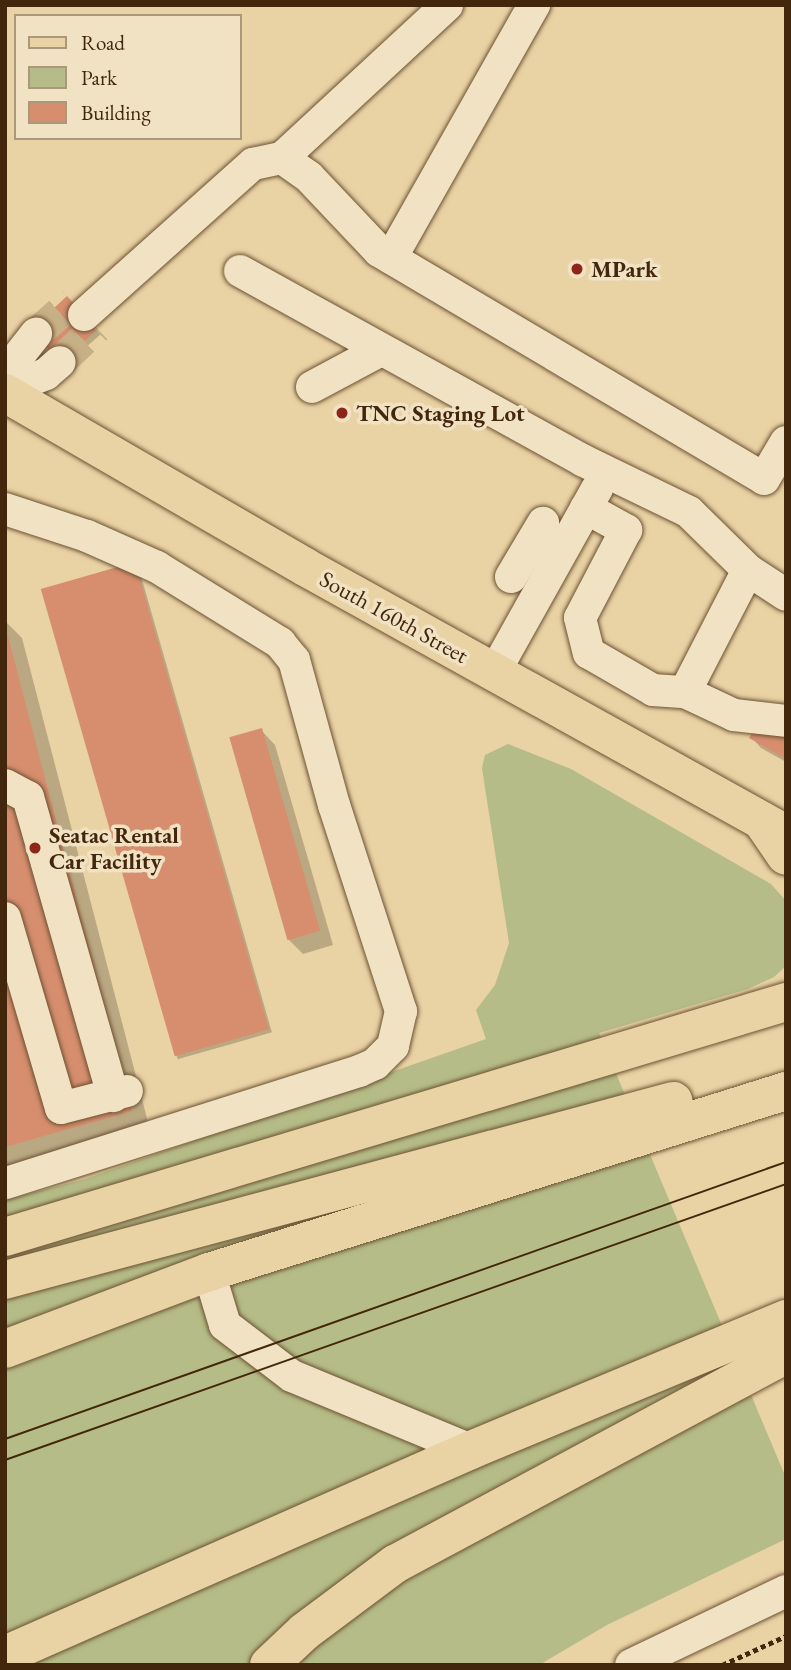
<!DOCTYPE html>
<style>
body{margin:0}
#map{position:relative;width:791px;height:1670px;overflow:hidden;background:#e9d2a4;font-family:"EB Garamond",serif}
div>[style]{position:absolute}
.green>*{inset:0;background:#b5bc87}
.shadow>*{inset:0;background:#0003;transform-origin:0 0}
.building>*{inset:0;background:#d68e6e;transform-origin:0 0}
.minor-tunnel>*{height:32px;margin-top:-16px;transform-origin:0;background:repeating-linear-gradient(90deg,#c8b086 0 32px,transparent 0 48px)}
.path>*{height:4.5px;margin-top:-2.25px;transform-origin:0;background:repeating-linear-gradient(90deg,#43270d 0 5px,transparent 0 8.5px)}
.roads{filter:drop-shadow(0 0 2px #6c5233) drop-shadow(0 0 2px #6c5233)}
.minor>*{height:32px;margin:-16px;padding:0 16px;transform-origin:16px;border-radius:16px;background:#f1e2c4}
.major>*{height:38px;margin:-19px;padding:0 19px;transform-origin:19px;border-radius:19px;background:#e9d2a4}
.highway>*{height:38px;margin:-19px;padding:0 19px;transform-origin:19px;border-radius:19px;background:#e9d2a4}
.tram>*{height:2px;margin:-1px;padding:0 1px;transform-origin:1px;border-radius:1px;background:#43270d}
.dots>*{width:19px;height:19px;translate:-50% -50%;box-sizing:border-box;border:4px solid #f1e2c4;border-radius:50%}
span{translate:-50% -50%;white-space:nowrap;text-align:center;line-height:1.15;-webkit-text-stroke:7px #f1e2c4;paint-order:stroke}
.poi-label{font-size:23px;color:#43270d;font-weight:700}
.left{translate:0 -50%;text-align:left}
.street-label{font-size:23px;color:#43270d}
.frame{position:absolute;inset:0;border:7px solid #43270d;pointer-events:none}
.legend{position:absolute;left:14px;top:14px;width:228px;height:126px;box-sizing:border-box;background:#f1e2c4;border:2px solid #ab977b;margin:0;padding:9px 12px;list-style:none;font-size:21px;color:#43270d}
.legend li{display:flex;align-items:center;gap:14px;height:35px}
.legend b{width:35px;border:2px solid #ab977b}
</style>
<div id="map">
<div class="green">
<i style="clip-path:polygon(508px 744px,571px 769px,771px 884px,786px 901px,786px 966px,774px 977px,748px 989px,599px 1033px,786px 1478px,786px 1539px,607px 1625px,539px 1665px,5px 1665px,5px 1200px,85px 1179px,486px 1039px,476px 1010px,495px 985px,509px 943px,482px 768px,485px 755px)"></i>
</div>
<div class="shadow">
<i style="clip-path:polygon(67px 299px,101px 334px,66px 365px)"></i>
<i style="left:139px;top:569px;width:482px;height:98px;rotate:74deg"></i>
<i style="clip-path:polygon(5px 621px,22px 638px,150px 1130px,5px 1170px)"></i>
<i style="clip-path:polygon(261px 730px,275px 745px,333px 945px,303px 954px,289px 940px,231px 739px)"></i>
<i style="clip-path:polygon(752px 738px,786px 738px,786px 762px,761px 748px)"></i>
</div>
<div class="building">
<i style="left:67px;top:296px;width:45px;height:50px;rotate:47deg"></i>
<i style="left:135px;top:562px;width:486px;height:98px;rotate:74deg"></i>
<i style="clip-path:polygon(5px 625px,132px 1111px,5px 1147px)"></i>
<i style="clip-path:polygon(759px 721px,786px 736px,786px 759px,749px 738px)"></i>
<i style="left:262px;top:728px;width:211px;height:34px;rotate:74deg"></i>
</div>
<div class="minor-tunnel">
<i style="left:36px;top:334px;width:48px;rotate:-41.6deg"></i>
<i style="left:60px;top:362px;width:50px;rotate:-43.4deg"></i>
</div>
<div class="path">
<i style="left:722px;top:1665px;width:70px;rotate:-24.4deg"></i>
</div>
<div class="roads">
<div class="minor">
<i style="left:282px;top:158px;width:225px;rotate:-42.8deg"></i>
<i style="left:391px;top:258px;width:291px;rotate:-60.5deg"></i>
<i style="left:240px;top:271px;width:391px;rotate:28.9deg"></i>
<i style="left:582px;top:460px;width:119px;rotate:25.9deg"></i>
<i style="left:689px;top:512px;width:83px;rotate:44.5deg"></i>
<i style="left:748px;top:570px;width:45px;rotate:33.3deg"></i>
<i style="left:84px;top:315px;width:227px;rotate:-41.8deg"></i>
<i style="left:253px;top:164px;width:30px;rotate:-12deg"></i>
<i style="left:282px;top:158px;width:33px;rotate:35deg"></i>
<i style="left:309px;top:177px;width:102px;rotate:46.6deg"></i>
<i style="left:379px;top:251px;width:447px;rotate:30.6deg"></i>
<i style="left:764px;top:479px;width:43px;rotate:-59.3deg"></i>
<i style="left:5px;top:385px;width:30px;rotate:-66deg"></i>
<i style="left:17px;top:358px;width:31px;rotate:-52deg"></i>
<i style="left:312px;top:387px;width:76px;rotate:-28.2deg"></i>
<i style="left:5px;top:390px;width:44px;rotate:-21.3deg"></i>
<i style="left:46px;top:374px;width:18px;rotate:-41deg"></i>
<i style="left:586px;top:508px;width:46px;rotate:28.8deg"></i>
<i style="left:626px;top:530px;width:99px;rotate:117.6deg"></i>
<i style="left:580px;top:618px;width:36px;rotate:76deg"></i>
<i style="left:589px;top:653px;width:74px;rotate:30deg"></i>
<i style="left:653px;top:690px;width:32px;rotate:4deg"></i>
<i style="left:685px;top:692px;width:54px;rotate:25.1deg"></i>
<i style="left:734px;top:715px;width:52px;rotate:6.6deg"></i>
<i style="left:5px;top:509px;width:86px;rotate:18.2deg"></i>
<i style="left:87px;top:536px;width:77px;rotate:23.9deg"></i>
<i style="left:157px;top:567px;width:145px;rotate:31.7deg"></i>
<i style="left:280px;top:643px;width:22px;rotate:51deg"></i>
<i style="left:294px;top:660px;width:150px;rotate:74.6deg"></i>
<i style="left:334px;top:805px;width:217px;rotate:72deg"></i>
<i style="left:401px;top:1011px;width:36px;rotate:103deg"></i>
<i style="left:393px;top:1046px;width:25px;rotate:135deg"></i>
<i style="left:375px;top:1064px;width:17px;rotate:156deg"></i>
<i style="left:359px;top:1071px;width:371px;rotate:162.4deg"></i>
<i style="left:511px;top:577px;width:63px;rotate:-59.3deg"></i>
<i style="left:494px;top:673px;width:211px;rotate:-60.8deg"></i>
<i style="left:685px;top:692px;width:137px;rotate:-62.7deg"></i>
<i style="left:5px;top:785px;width:26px;rotate:28deg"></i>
<i style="left:28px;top:797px;width:311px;rotate:74.1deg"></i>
<i style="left:5px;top:918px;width:198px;rotate:73.6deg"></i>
<i style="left:61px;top:1108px;width:68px;rotate:-14.4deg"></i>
<i style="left:209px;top:1272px;width:55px;rotate:73.2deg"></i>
<i style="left:225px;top:1325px;width:84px;rotate:37.3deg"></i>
<i style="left:292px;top:1376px;width:194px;rotate:22.5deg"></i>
<i style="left:631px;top:1665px;width:172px;rotate:-25.5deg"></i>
</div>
<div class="major">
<i style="left:5px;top:393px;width:347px;rotate:30.1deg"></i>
<i style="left:305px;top:567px;width:550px;rotate:29.03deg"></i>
</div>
<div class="highway">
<i style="left:762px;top:821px;width:42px;rotate:55.6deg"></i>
<i style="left:5px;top:1237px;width:816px;rotate:-16.75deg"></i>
<i style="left:5px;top:1280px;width:692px;rotate:-15deg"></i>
<i style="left:5px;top:1349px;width:218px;rotate:-20.7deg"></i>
<i style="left:209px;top:1272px;width:605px;rotate:-17.42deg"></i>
<i style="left:5px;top:1655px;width:509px;rotate:-23.75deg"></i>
<i style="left:471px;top:1450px;width:341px;rotate:-22.6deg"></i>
<i style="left:269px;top:1665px;width:48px;rotate:-43.3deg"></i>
<i style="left:304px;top:1632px;width:114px;rotate:-36.8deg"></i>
<i style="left:395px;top:1564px;width:444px;rotate:-28.2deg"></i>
</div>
</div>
<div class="tram">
<i style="left:5px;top:1439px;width:829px;rotate:-19.53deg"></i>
<i style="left:5px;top:1460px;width:828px;rotate:-19.46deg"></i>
</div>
<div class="dots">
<i style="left:577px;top:269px;background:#8f2418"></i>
<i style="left:342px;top:413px;background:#8f2418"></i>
<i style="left:35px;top:848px;background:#8f2418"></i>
</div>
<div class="poi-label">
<span class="left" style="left:591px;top:269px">MPark</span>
<span class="left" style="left:356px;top:413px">TNC Staging Lot</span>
<span class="left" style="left:49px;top:848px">Seatac Rental<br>Car Facility</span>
</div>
<div class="street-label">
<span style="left:394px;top:617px;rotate:29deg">South 160th Street</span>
</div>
<div class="frame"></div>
<ul class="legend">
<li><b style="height:9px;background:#e9d2a4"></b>Road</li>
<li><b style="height:19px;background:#b5bc87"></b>Park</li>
<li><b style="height:19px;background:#d68e6e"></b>Building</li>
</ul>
</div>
